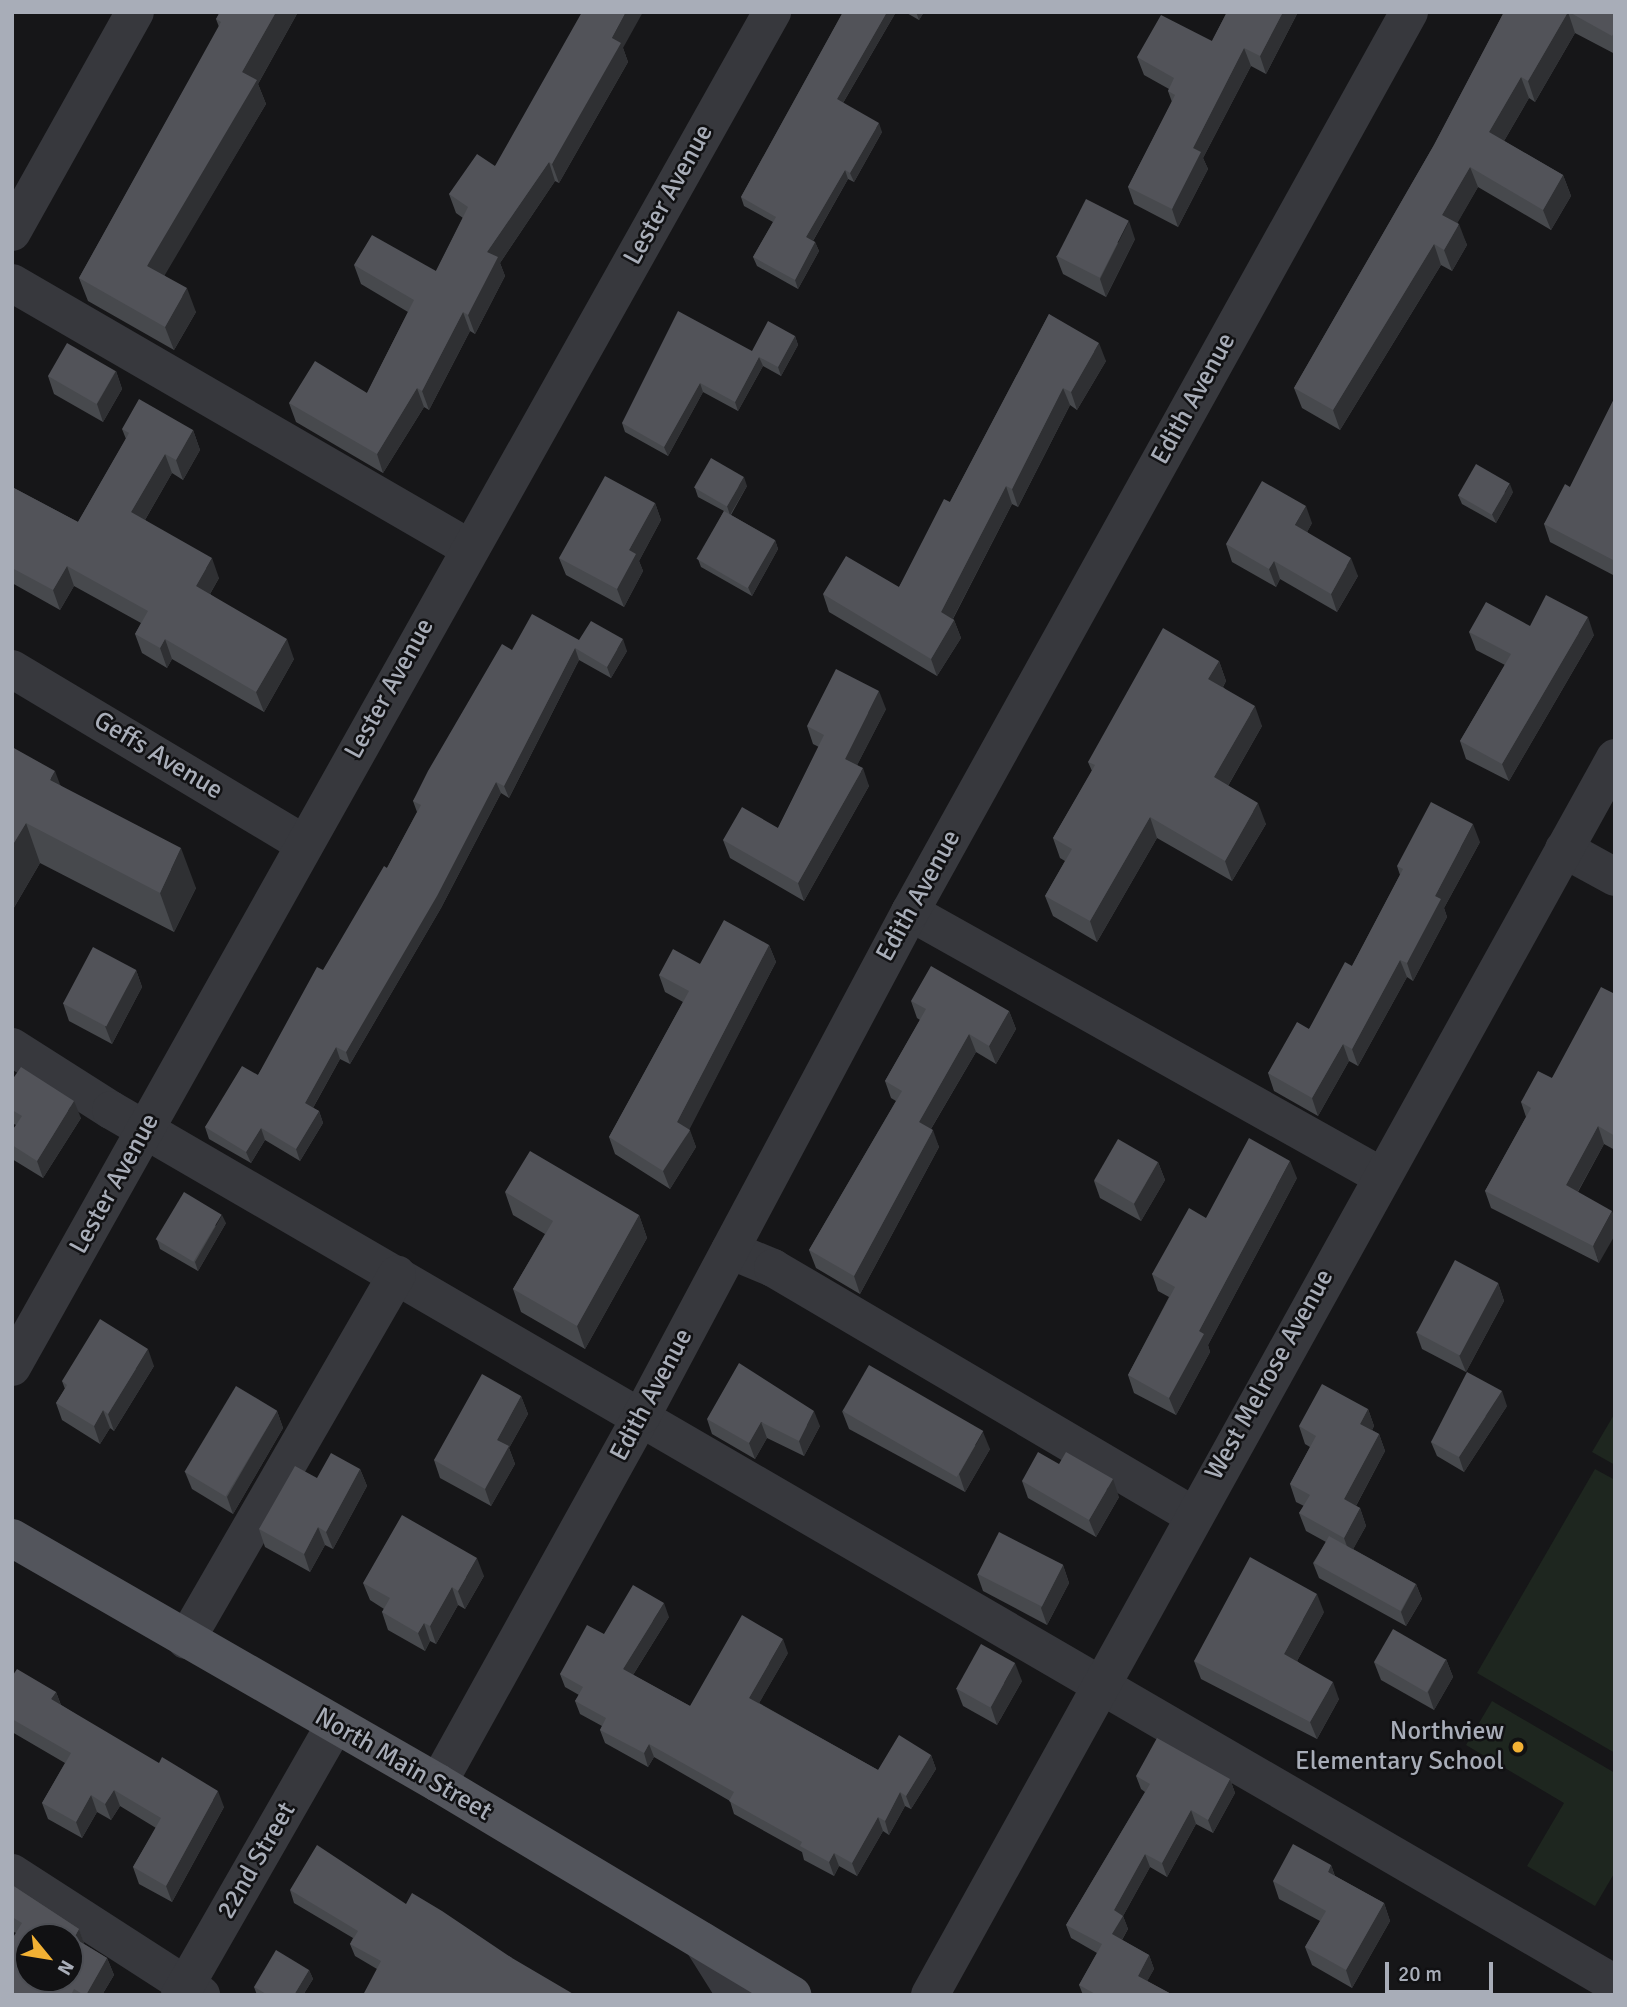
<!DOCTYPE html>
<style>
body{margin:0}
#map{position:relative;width:1627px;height:2007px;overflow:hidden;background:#161618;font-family:Signika,sans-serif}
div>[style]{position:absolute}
.green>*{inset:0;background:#1e261f}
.minor>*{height:38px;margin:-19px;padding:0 19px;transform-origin:19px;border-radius:19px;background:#37383d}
.major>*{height:38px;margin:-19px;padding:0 19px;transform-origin:19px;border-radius:19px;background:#53555c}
.wall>*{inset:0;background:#47494d}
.shaded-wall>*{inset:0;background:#2f3033}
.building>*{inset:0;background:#525359;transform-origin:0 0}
.dots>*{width:19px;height:19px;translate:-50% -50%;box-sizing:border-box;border:4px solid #111113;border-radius:50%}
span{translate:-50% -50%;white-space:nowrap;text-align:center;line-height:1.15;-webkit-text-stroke:5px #111113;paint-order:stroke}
.street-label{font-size:26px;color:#a8adb8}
.poi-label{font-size:26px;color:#a8adb8}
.right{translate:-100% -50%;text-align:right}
.frame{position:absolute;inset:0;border:14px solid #a8adb8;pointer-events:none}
.north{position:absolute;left:14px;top:1923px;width:70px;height:70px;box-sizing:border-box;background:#111113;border:2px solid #4d4f55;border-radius:50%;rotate:120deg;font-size:19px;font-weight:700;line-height:28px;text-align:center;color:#a8adb8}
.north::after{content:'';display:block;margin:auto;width:24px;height:32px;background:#f2b134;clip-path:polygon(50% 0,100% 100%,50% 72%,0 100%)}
.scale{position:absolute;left:1385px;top:1962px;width:108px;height:32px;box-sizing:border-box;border:4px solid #a8adb8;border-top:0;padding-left:9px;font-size:21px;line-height:24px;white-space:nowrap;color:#a8adb8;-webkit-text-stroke:5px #111113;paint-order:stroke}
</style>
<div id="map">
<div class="green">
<i style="clip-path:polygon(1615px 1413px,1615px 1465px,1592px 1452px)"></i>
<i style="clip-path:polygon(1595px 1469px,1615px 1480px,1615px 1753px,1477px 1673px)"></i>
<i style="clip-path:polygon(1492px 1701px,1615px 1773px,1615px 1872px,1595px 1906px,1527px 1866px,1564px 1803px,1466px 1745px)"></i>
</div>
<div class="minor">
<i style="left:12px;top:232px;width:252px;rotate:-60.8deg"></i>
<i style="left:12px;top:283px;width:528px;rotate:30.11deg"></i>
<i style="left:12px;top:669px;width:339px;rotate:30.9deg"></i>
<i style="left:1564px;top:849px;width:58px;rotate:28.8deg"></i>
<i style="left:910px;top:912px;width:540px;rotate:29.27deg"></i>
<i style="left:12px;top:1047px;width:117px;rotate:32.5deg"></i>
<i style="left:111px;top:1110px;width:1740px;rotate:30.16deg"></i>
<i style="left:730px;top:1250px;width:47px;rotate:22.7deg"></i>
<i style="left:773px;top:1268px;width:487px;rotate:30.5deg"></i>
<i style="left:12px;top:1367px;width:1554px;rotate:-60.71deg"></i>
<i style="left:186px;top:1640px;width:422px;rotate:-60deg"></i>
<i style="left:438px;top:1783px;width:421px;rotate:-61deg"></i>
<i style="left:642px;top:1415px;width:570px;rotate:-61.95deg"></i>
<i style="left:910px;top:912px;width:1029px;rotate:-60.99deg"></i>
<i style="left:12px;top:1873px;width:225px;rotate:32.8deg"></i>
<i style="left:702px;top:1941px;width:64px;rotate:57.8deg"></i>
<i style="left:180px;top:1995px;width:310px;rotate:-60.2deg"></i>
<i style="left:930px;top:1995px;width:1414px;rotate:-61.02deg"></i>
</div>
<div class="major">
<i style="left:12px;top:1538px;width:491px;rotate:29.9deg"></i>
<i style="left:438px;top:1783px;width:413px;rotate:30.9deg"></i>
</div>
<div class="wall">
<i style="clip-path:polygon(220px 12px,298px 12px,258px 84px,266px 104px,164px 275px,196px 312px,174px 350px,88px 301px,79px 278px,219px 27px,216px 19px)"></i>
<i style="clip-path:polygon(843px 12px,896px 12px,843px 103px,882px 132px,854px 182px,848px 179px,813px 241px,815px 242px,819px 251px,798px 289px,757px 266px,753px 257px,773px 222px,744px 206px,741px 197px)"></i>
<i style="clip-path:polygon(905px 12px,924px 12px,919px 20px)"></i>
<i style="clip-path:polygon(1227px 12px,1298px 12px,1266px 74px,1251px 66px,1203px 158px,1208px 169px,1178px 227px,1134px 204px,1128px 187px,1172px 102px,1168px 91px,1169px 89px,1144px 75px,1137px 57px,1212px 41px)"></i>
<i style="clip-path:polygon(1504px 12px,1615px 12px,1615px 54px,1575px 33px,1535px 102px,1529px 98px,1504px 141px,1563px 175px,1571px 196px,1551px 230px,1478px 187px,1457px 223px,1467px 245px,1452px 271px,1441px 265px,1340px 430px,1302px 408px,1294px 388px,1434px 145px)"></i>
<i style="clip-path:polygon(623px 48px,628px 62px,559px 183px,555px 181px,500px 263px,505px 276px,475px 334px,470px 331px,429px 410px,424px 407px,383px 473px,296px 422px,289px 403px,367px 393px,408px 312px,361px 284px,354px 265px,436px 271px,463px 218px,456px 213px,449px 194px,495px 166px)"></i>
<i style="clip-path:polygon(1135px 239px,1106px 297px,1063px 274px,1056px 256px)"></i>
<i style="clip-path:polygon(1049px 314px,1106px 361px,1077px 410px,1070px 405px,1018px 507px,1012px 504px,953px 619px,954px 620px,961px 638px,937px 676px,829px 612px,823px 594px,899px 587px,950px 502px)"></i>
<i style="clip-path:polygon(795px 336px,798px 345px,781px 376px,763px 366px,738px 411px,703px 392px,668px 456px,625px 432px,622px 423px,752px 351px)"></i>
<i style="clip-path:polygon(116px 371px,122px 389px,103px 422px,54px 394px,48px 376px)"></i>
<i style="clip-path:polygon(1615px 397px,1615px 576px,1550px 542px,1544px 524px,1570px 487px)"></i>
<i style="clip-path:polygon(122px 429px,193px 430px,200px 450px,183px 480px,172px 473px,145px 520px,219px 578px,210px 594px,294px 659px,264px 712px,172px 659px,167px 668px,142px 653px,135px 634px,141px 623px,74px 586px,60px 610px,12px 583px,12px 487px,78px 522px,126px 439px)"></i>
<i style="clip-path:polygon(747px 486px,731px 515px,775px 540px,778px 549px,752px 596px,701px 567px,698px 559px,724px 511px,698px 497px,695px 488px)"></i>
<i style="clip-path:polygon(1513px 492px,1496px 523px,1462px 504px,1458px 495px)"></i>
<i style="clip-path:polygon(655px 503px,661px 520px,639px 561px,643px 571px,624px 607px,566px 575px,559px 558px)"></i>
<i style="clip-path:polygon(1312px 523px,1307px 532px,1358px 576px,1337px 612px,1280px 579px,1276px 587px,1232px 562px,1226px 544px)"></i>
<i style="clip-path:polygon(1530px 626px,1594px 635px,1509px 781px,1466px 759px,1460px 741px,1505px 665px,1476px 650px,1469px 632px)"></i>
<i style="clip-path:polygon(579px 640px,627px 651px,611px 678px,579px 660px,509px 798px,501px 793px,441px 908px,350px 1064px,340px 1059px,313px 1108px,319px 1111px,323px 1123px,300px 1161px,265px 1140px,251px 1163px,209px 1139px,205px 1127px,258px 1075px,387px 868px,417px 812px,413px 801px,512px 650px)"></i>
<i style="clip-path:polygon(1219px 661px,1226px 681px,1223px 687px,1262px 726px,1228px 786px,1266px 824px,1232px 881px,1157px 838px,1097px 942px,1053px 916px,1045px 896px,1065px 861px,1060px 858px,1053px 838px,1092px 771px,1088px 762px)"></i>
<i style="clip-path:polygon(886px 709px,857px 765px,869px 786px,804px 901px,730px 858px,723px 840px,778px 828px,819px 747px,813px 744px,807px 726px)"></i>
<i style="clip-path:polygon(12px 747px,61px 786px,196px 888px,174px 932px,40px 863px,12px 911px)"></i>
<i style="clip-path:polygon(1480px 842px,1444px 908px,1447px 917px,1413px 981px,1407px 977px,1358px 1066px,1349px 1061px,1318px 1116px,1274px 1091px,1268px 1073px,1309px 1029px,1352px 966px,1400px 875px,1397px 866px)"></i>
<i style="clip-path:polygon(769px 945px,776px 962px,689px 1129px,696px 1147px,670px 1189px,615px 1154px,609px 1137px,683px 1002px,665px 992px,659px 975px)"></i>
<i style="clip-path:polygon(136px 970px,142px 987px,112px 1044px,69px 1021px,63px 1003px)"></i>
<i style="clip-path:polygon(1615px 994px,1615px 1150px,1604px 1144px,1578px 1192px,1599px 1263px,1491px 1208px,1485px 1191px,1526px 1117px,1521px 1102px,1552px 1078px)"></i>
<i style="clip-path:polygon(911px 1001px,1009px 1011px,1016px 1029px,996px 1064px,976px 1052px,931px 1129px,939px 1147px,860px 1294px,816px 1268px,809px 1250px,896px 1101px,891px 1098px,885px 1081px,920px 1020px,917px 1018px)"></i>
<i style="clip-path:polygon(12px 1080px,81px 1118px,43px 1178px,12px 1159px,12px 1131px,16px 1125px,12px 1123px)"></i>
<i style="clip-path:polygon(1158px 1162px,1165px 1180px,1141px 1221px,1100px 1198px,1094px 1181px)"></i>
<i style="clip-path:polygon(1297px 1178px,1208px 1345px,1210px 1352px,1176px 1415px,1134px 1393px,1128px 1375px,1169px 1297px,1158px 1291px,1152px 1274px,1206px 1218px)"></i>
<i style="clip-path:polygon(505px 1192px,639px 1215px,647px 1238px,585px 1349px,521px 1312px,513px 1289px,545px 1234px,513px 1215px)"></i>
<i style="clip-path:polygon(226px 1223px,198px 1271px,160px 1249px,157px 1240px)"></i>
<i style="clip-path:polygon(1498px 1283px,1504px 1301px,1466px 1372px,1422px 1349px,1416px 1332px)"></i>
<i style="clip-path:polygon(154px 1366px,114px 1431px,110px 1428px,100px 1444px,62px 1420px,56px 1403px,65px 1389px,62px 1381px)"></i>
<i style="clip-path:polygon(521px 1396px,528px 1414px,509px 1448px,515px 1464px,491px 1506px,440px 1478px,434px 1460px)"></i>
<i style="clip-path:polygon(1507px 1406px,1464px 1472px,1437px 1456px,1431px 1442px)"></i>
<i style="clip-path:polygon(1368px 1409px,1374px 1426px,1372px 1430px,1379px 1434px,1385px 1451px,1356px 1506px,1360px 1508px,1366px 1526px,1353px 1549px,1416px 1584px,1422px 1599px,1406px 1626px,1319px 1578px,1313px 1563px,1326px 1542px,1306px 1531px,1299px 1513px,1304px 1506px,1296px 1502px,1290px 1484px,1310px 1447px,1305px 1444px,1299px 1426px)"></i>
<i style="clip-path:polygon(277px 1411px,283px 1428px,233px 1514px,192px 1489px,185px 1472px)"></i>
<i style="clip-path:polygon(842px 1411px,990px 1449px,965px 1492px,849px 1429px)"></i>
<i style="clip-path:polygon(707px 1419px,820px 1426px,804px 1456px,767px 1438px,755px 1459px,712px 1434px)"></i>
<i style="clip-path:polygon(1059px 1464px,1119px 1497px,1096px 1537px,1028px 1498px,1022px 1481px)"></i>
<i style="clip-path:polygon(360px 1469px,367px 1486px,333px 1549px,325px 1545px,310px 1572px,265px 1547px,259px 1529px,317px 1478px)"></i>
<i style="clip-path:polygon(1063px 1565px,1069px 1583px,1047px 1625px,983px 1591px,977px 1574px)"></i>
<i style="clip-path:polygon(484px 1576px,465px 1609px,458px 1605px,436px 1644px,430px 1641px,425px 1651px,388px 1630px,382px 1612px,384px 1609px,370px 1600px,363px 1583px)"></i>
<i style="clip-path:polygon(1324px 1612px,1297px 1661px,1339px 1699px,1317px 1739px,1201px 1679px,1194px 1661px)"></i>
<i style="clip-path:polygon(669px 1617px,633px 1675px,690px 1706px,788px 1653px,759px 1703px,878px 1770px,931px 1755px,936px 1769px,911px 1809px,905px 1806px,889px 1835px,883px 1831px,857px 1876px,839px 1866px,834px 1876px,804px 1860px,802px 1852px,734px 1814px,730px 1801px,654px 1757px,648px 1767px,605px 1743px,600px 1730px,602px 1726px,580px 1714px,575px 1701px,579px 1695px,565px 1687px,560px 1674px,604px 1634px)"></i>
<i style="clip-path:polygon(1446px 1659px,1453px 1677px,1434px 1710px,1381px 1680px,1374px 1662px)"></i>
<i style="clip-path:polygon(12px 1674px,56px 1692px,61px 1705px,224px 1807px,172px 1902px,139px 1884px,133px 1867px,156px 1828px,120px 1806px,111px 1820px,97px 1812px,82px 1838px,48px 1819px,42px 1803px,65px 1763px,12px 1732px)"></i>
<i style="clip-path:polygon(1022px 1681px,997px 1725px,963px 1706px,956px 1688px)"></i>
<i style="clip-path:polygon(1136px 1776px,1230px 1779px,1235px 1793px,1213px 1833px,1196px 1824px,1167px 1877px,1150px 1867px,1123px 1916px,1128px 1929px,1122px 1940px,1149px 1955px,1154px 1969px,1147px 1981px,1173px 1995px,1083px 1995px,1079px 1985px,1097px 1953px,1071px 1938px,1066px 1925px,1145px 1792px,1141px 1789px)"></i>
<i style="clip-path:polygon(1331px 1865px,1335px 1876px,1384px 1903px,1390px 1921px,1352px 1988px,1312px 1965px,1305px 1947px,1320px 1921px,1279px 1899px,1273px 1881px)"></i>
<i style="clip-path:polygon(12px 1885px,79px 1929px,84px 1944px,107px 1958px,114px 1975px,102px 1995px,12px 1995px,16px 1933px,12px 1931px)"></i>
<i style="clip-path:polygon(290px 1890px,406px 1904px,512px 1958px,377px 1969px,355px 1956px,350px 1944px,353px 1938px,294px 1903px)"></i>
<i style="clip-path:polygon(309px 1970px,313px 1979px,303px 1995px,257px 1995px,254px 1987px)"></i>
</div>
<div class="shaded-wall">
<i style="clip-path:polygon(276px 12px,298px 12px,258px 84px,266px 104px,156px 290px,147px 266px,242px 72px)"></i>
<i style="clip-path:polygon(626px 12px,643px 12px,623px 48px,628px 62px,559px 183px,552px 164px,612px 38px)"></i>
<i style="clip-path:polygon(887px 12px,896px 12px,840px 108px,837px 99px)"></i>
<i style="clip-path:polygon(916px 12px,924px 12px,919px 20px)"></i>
<i style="clip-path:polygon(1283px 12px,1298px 12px,1266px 74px,1260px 56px)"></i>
<i style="clip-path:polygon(1568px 12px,1575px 33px,1535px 102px,1528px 81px)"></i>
<i style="clip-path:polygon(1244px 48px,1251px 66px,1203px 158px,1208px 169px,1178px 227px,1172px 209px,1193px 148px)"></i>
<i style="clip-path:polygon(1521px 77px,1529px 98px,1497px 153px,1489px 132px)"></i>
<i style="clip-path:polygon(879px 123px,882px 132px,854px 182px,850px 173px)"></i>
<i style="clip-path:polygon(549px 162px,555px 181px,500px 263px,505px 276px,475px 334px,468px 315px,487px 252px)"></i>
<i style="clip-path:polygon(1470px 167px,1478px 187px,1450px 236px,1442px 215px)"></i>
<i style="clip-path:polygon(845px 170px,848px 179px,810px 246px,806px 237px)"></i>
<i style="clip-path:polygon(1563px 175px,1571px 196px,1551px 230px,1543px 210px)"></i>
<i style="clip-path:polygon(1129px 221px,1135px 239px,1106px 297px,1100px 279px)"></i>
<i style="clip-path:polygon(1459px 224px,1467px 245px,1452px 271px,1444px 250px)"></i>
<i style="clip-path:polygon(815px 242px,819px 251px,798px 289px,795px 280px)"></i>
<i style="clip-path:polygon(1434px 244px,1441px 265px,1340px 430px,1333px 410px)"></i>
<i style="clip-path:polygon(187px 288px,196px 312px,174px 350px,165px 327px)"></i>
<i style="clip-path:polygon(463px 312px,470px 331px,429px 410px,422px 391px)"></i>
<i style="clip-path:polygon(795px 336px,798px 345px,781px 376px,778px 367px)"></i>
<i style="clip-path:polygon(1099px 343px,1106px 361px,1077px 410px,1071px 392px)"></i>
<i style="clip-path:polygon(759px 357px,763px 366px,738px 411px,735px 402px)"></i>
<i style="clip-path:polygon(116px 371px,122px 389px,103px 422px,97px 404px)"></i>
<i style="clip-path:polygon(700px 383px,703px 392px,668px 456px,664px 447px)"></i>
<i style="clip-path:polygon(417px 388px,424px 407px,383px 473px,377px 454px)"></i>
<i style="clip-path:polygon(1063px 388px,1070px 405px,1018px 507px,1012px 489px)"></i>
<i style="clip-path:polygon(193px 430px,200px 450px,183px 480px,176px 460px)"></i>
<i style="clip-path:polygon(165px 454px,172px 473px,138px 532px,131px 512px)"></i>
<i style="clip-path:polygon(744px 477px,747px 486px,730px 515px,727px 506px)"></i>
<i style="clip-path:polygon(1510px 484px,1513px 492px,1496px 523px,1492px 514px)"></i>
<i style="clip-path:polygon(1006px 486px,1012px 504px,947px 630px,941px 612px)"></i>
<i style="clip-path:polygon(655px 503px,661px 520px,639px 561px,643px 571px,624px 607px,617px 589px,629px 550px)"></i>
<i style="clip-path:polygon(1306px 506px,1312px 523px,1301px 543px,1295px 525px)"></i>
<i style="clip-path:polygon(775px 540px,778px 549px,752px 596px,748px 587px)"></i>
<i style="clip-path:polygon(212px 558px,219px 578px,203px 606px,196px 586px)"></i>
<i style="clip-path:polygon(1351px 558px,1358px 576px,1337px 612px,1331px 594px)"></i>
<i style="clip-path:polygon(1274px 561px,1280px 579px,1276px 587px,1269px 569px)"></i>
<i style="clip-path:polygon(67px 566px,74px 586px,60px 610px,53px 590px)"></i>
<i style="clip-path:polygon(1588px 617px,1594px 635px,1509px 781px,1502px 764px)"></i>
<i style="clip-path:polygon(954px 620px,961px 638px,937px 676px,931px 659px)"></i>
<i style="clip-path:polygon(165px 639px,172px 659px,167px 668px,160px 648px)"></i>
<i style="clip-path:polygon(287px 639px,294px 659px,264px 712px,256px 692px)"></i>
<i style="clip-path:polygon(623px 639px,627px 651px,611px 678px,607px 667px)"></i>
<i style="clip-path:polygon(575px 648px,579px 660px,509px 798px,504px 786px)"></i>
<i style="clip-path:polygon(1219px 661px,1226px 681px,1216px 699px,1208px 679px)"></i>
<i style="clip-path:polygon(879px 691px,886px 709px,851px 777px,845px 759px)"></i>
<i style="clip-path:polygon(1255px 706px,1262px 726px,1221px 798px,1214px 777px)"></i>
<i style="clip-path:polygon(863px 768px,869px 786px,804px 901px,798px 883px)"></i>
<i style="clip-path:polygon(55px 771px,70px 811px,50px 780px)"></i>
<i style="clip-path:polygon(496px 782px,501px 793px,441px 908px,350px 1064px,346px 1052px)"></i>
<i style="clip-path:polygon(1258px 803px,1266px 824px,1232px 881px,1225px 861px)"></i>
<i style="clip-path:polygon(1150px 817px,1157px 838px,1097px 942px,1090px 921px)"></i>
<i style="clip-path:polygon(26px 823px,40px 863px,12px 911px,12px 846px)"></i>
<i style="clip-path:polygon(1473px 824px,1480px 842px,1444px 908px,1447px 917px,1413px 981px,1407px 963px,1435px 896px)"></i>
<i style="clip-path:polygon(181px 848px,196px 888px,174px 932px,160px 893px)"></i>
<i style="clip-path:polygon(769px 945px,776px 962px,685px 1138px,690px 1130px,696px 1147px,670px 1189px,663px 1171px,677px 1122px)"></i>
<i style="clip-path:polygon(1400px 960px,1407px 977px,1358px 1066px,1352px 1049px)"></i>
<i style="clip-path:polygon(136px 970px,142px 987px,112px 1044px,105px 1026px)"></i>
<i style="clip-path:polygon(1009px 1011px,1016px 1029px,996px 1064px,989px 1046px)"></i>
<i style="clip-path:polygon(969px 1034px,976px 1052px,925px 1139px,919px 1122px)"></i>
<i style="clip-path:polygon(1343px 1044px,1349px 1061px,1318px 1116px,1312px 1098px)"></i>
<i style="clip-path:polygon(336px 1047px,340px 1059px,309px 1115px,305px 1103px)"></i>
<i style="clip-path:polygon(74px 1101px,81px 1118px,43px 1178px,37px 1161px)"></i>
<i style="clip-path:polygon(319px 1111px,323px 1123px,300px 1161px,296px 1149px)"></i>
<i style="clip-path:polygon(1598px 1126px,1604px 1144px,1572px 1202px,1566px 1185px)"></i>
<i style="clip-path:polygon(261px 1128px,265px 1140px,251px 1163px,246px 1152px)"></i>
<i style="clip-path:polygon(933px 1130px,939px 1147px,860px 1294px,854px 1276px)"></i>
<i style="clip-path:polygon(1290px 1161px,1297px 1178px,1208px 1345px,1210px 1352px,1176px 1415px,1169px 1398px,1199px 1331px)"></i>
<i style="clip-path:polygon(1158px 1162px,1165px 1180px,1141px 1221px,1134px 1204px)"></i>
<i style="clip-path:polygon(1612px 1211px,1615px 1218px,1615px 1235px,1599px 1263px,1593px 1246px)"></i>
<i style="clip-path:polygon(222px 1215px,226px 1223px,198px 1271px,195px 1262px)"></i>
<i style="clip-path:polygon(639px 1215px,647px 1238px,585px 1349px,577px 1326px)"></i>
<i style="clip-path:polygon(1498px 1283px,1504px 1301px,1466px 1372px,1459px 1355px)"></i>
<i style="clip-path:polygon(148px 1349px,154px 1366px,114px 1431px,108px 1414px)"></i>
<i style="clip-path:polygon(1502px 1391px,1507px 1406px,1464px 1472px,1459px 1457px)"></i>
<i style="clip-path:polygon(521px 1396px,528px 1414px,509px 1448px,515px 1464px,491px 1506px,485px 1489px,497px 1440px)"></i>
<i style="clip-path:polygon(1368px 1409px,1374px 1426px,1366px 1441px,1360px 1424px)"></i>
<i style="clip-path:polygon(103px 1410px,110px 1428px,100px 1444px,94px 1426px)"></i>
<i style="clip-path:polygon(277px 1411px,283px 1428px,233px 1514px,227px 1497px)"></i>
<i style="clip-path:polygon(814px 1411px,820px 1426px,804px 1456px,799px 1441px)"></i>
<i style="clip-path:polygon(761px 1422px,767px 1438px,755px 1459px,749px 1443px)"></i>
<i style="clip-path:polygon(983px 1432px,990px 1449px,965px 1492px,959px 1474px)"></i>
<i style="clip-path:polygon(1379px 1434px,1385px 1451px,1350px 1517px,1344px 1499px)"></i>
<i style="clip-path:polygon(360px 1469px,367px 1486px,333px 1549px,326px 1532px)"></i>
<i style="clip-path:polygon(1113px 1479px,1119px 1497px,1096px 1537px,1089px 1520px)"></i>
<i style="clip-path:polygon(1360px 1508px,1366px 1526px,1350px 1555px,1344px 1538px)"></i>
<i style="clip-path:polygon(318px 1527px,325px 1545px,310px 1572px,304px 1554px)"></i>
<i style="clip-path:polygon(477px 1558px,484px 1576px,465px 1609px,458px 1591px)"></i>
<i style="clip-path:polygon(1063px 1565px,1069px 1583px,1047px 1625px,1041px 1608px)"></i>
<i style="clip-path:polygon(1416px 1584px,1422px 1599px,1406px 1626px,1401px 1612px)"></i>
<i style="clip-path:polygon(452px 1587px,458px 1605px,436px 1644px,430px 1626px)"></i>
<i style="clip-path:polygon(1317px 1594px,1324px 1612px,1291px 1672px,1284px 1654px)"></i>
<i style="clip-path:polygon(664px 1603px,669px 1617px,628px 1683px,623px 1669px)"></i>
<i style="clip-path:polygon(424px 1623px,430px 1641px,425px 1651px,418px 1633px)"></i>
<i style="clip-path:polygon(783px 1639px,788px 1653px,754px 1712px,749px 1698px)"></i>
<i style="clip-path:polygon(1446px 1659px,1453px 1677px,1434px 1710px,1428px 1692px)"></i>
<i style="clip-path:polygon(1015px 1663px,1022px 1681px,997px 1725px,991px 1707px)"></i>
<i style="clip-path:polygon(1333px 1682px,1339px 1699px,1317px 1739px,1310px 1722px)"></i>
<i style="clip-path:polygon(56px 1692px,62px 1708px,51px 1699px)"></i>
<i style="clip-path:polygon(649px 1744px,654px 1757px,648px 1767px,644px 1753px)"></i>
<i style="clip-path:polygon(931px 1755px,936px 1769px,911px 1809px,906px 1796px)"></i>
<i style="clip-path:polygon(1230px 1779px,1235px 1793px,1213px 1833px,1208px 1820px)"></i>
<i style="clip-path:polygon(114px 1790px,120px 1806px,111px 1820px,105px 1804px)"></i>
<i style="clip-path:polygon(218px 1791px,224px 1807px,172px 1902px,166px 1886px)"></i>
<i style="clip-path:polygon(900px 1792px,905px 1806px,889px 1835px,885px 1821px)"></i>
<i style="clip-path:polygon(91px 1795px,97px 1812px,82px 1838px,76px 1822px)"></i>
<i style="clip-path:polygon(1191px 1810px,1196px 1824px,1167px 1877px,1162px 1863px)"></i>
<i style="clip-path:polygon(878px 1817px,883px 1831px,857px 1876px,852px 1863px)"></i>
<i style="clip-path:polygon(834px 1853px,839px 1866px,834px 1876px,829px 1862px)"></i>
<i style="clip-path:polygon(1145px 1854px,1150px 1867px,1123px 1916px,1128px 1929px,1117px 1948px,1112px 1934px,1114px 1910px)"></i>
<i style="clip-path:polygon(1331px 1865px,1337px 1883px,1328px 1872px)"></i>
<i style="clip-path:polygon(1384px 1903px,1390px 1921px,1352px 1988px,1346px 1970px)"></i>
<i style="clip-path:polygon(79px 1929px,85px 1946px,74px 1938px)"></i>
<i style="clip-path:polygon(1149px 1955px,1154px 1969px,1143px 1989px,1138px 1976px)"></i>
<i style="clip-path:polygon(107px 1958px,114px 1975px,102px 1995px,86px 1995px)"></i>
<i style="clip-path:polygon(309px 1970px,313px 1979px,303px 1995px,294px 1995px)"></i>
</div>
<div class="building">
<i style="clip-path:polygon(220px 12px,276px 12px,242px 72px,257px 80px,147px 266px,187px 288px,165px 327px,79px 278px,221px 22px,216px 19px)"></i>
<i style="clip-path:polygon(582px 12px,626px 12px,612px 38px,621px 43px,552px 164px,549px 162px,487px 252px,498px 257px,468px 315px,463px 312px,422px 391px,417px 388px,377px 454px,289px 403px,315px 361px,367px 393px,414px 300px,354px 265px,372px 235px,436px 271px,468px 207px,449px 194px,477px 154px,495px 166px)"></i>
<i style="clip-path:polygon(843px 12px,887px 12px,837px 99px,879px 123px,850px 173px,845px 170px,806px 237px,815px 242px,795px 280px,753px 257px,776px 217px,741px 197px)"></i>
<i style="clip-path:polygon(1227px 12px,1283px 12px,1260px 56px,1244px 48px,1193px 148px,1201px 152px,1172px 209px,1128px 187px,1175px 95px,1168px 91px,1174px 78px,1137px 57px,1161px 15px,1212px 41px)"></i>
<i style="clip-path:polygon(1504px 12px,1568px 12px,1528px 81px,1521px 77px,1489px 132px,1563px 175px,1543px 210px,1470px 167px,1442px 215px,1459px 224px,1444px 250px,1434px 244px,1333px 410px,1294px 388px,1434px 145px)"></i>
<i style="clip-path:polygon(1569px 12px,1615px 12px,1615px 31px,1612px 36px)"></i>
<i style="left:1086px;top:199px;width:48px;height:64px;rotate:27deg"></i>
<i style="clip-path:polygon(678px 311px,752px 351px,768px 321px,795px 336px,778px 367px,759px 357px,735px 402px,700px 383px,664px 447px,622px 423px)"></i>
<i style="clip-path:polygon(1049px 314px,1099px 343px,1071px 392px,1063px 388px,1012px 489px,1006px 486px,941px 612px,954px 620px,931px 659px,823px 594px,846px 556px,899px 587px,944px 499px,950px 502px)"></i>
<i style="left:67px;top:343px;width:56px;height:38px;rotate:30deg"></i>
<i style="clip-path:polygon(1615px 397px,1615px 561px,1544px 524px,1565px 484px,1570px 487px)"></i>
<i style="clip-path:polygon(139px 399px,193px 430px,176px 460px,165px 454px,131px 512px,212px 558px,196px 586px,287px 639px,256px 692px,165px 639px,160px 648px,135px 634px,148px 611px,67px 566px,53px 590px,12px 568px,12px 487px,78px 522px,129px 433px,122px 429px)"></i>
<i style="left:711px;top:458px;width:38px;height:34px;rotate:30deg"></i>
<i style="left:1476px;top:464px;width:39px;height:36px;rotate:30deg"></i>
<i style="clip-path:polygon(605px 476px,655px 503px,629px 550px,636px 554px,617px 589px,559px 558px)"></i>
<i style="clip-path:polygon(1262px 481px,1306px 506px,1295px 525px,1351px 558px,1331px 594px,1274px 561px,1269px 569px,1226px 544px)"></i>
<i style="left:724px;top:511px;width:59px;height:55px;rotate:30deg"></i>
<i style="clip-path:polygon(1546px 595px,1588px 617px,1502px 764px,1460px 741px,1511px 654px,1469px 632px,1486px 602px,1530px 626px)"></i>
<i style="clip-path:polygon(532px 614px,579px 640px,591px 621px,623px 639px,607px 667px,575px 648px,504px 786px,496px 782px,437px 896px,346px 1052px,336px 1047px,305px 1103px,319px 1111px,296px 1149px,261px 1128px,246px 1152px,205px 1127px,242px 1066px,258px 1075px,317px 967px,323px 970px,384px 866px,387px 868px,421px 805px,413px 801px,428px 771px,502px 644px,512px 650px)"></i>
<i style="clip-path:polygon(1163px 628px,1219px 661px,1208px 679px,1255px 706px,1214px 777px,1258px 803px,1225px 861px,1150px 817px,1090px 921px,1045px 896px,1072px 849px,1053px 838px,1095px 765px,1088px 762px)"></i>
<i style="clip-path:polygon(836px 669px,879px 691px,845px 759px,863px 768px,798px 883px,723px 840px,742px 807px,778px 828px,824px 735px,807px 726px)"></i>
<i style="clip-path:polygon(12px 747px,55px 771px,50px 780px,181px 848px,160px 893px,26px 823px,12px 846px)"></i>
<i style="clip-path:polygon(1431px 802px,1473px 824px,1435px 896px,1441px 899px,1407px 963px,1400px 960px,1352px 1049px,1343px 1044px,1312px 1098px,1268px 1073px,1297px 1022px,1309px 1029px,1345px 962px,1352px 966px,1403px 869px,1397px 866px)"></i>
<i style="clip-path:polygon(724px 920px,769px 945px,677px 1122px,690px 1130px,663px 1171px,609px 1137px,689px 991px,659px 975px,673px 949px,700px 964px)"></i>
<i style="left:93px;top:947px;width:49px;height:64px;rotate:28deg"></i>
<i style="clip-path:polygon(931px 966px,1009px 1011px,989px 1046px,969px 1034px,919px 1122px,933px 1130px,854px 1276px,809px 1250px,902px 1091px,885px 1081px,926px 1009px,911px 1001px)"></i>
<i style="clip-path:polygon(1601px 987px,1615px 994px,1615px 1136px,1598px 1126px,1566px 1185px,1612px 1211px,1593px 1246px,1485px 1191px,1531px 1108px,1521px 1102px,1538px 1071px,1552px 1078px)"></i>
<i style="clip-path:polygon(21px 1067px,74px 1101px,37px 1161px,12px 1145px,12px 1131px,22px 1116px,12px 1110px,12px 1080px)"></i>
<i style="clip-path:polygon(1249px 1138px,1290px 1161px,1199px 1331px,1204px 1334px,1169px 1398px,1128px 1375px,1175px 1287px,1152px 1274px,1189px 1208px,1206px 1218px)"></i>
<i style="left:1118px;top:1139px;width:46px;height:48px;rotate:30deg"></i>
<i style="clip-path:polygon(530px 1151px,639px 1215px,577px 1326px,513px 1289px,553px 1221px,505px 1192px)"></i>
<i style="left:184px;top:1192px;width:44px;height:55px;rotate:31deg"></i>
<i style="left:1455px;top:1260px;width:49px;height:82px;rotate:28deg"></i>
<i style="clip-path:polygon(100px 1319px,148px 1349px,108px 1414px,103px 1410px,94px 1426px,56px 1403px,67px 1385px,62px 1381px)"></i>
<i style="clip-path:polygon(739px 1363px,814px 1411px,799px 1441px,761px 1422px,749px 1443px,707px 1419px)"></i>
<i style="left:869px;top:1365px;width:132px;height:53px;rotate:30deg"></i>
<i style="clip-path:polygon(1467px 1372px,1502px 1391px,1459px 1457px,1431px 1442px)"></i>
<i style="clip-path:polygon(482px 1374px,521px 1396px,497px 1440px,509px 1446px,485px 1489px,434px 1460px)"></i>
<i style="clip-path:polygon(1322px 1384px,1368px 1409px,1360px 1424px,1379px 1434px,1344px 1499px,1360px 1508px,1344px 1538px,1299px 1513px,1310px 1495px,1290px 1484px,1316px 1436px,1299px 1426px)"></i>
<i style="left:236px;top:1386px;width:48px;height:100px;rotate:31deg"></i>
<i style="clip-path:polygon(1038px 1452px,1059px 1464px,1066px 1452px,1113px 1479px,1089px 1520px,1022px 1481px)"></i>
<i style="clip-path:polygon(331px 1453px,360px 1469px,326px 1532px,318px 1527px,304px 1554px,259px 1529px,295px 1466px,317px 1478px)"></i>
<i style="clip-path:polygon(402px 1515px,477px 1558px,458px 1591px,452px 1587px,430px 1626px,424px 1623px,418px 1633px,382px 1612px,390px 1598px,363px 1583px)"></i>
<i style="left:999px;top:1532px;width:72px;height:47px;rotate:27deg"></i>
<i style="left:1329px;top:1536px;width:99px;height:31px;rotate:29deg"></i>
<i style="clip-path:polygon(1250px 1557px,1317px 1594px,1284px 1654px,1333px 1682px,1310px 1722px,1194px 1661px)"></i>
<i style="clip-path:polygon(633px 1585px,664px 1603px,623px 1669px,690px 1706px,742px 1615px,783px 1639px,749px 1698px,878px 1770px,899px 1735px,931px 1755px,906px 1796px,900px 1792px,885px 1821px,878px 1817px,852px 1863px,834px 1853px,829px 1862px,800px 1846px,802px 1842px,729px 1801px,734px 1792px,649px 1744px,644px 1753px,600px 1730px,606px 1718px,575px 1701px,583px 1687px,560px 1674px,587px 1625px,604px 1634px)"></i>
<i style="left:1393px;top:1629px;width:61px;height:38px;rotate:30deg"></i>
<i style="left:981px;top:1644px;width:39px;height:51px;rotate:29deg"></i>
<i style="clip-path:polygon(17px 1669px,56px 1692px,51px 1699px,159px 1763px,162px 1757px,218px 1791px,166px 1886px,133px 1867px,161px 1818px,114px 1790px,105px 1804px,91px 1795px,76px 1822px,42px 1803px,71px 1753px,12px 1719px,12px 1674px,13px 1675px)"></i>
<i style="clip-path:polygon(1157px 1738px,1230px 1779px,1208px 1820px,1191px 1810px,1162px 1863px,1145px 1854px,1114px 1910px,1123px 1916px,1112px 1934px,1149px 1955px,1138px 1976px,1173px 1995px,1097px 1995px,1079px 1985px,1102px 1944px,1066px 1925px,1150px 1784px,1136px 1776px)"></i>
<i style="clip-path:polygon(1293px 1844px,1331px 1865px,1328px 1872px,1384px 1903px,1346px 1970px,1305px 1947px,1326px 1911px,1273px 1881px)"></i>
<i style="clip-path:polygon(317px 1845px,406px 1904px,412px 1893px,442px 1911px,512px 1958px,575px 1995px,363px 1995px,381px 1961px,350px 1944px,358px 1931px,290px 1890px)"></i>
<i style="clip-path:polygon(evenodd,12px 1885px,79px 1929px,74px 1938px,107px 1958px,86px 1995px,84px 1995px,74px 1989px,71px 1995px,12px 1995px,12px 1939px,22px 1923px,12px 1917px,12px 1885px,28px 1937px,70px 1937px,70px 1979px,28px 1979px,28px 1937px)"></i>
<i style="clip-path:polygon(276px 1950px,309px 1970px,294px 1995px,268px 1995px,254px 1987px)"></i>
</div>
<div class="dots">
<i style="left:1518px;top:1747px;background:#f2b134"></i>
</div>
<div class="street-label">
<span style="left:669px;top:195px;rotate:-61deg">Lester Avenue</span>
<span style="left:1194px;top:399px;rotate:-61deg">Edith Avenue</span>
<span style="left:390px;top:689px;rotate:-61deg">Lester Avenue</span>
<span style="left:158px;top:756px;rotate:31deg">Geffs Avenue</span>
<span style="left:919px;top:896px;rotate:-61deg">Edith Avenue</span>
<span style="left:115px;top:1184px;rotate:-61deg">Lester Avenue</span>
<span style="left:1270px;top:1375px;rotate:-61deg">West Melrose Avenue</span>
<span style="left:652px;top:1395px;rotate:-62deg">Edith Avenue</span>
<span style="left:403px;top:1765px;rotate:30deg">North Main Street</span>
<span style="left:257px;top:1861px;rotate:-60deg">22nd Street</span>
</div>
<div class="poi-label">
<span class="right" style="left:1504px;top:1747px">Northview<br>Elementary School</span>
</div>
<div class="frame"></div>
<div class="north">N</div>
<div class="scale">20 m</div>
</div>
